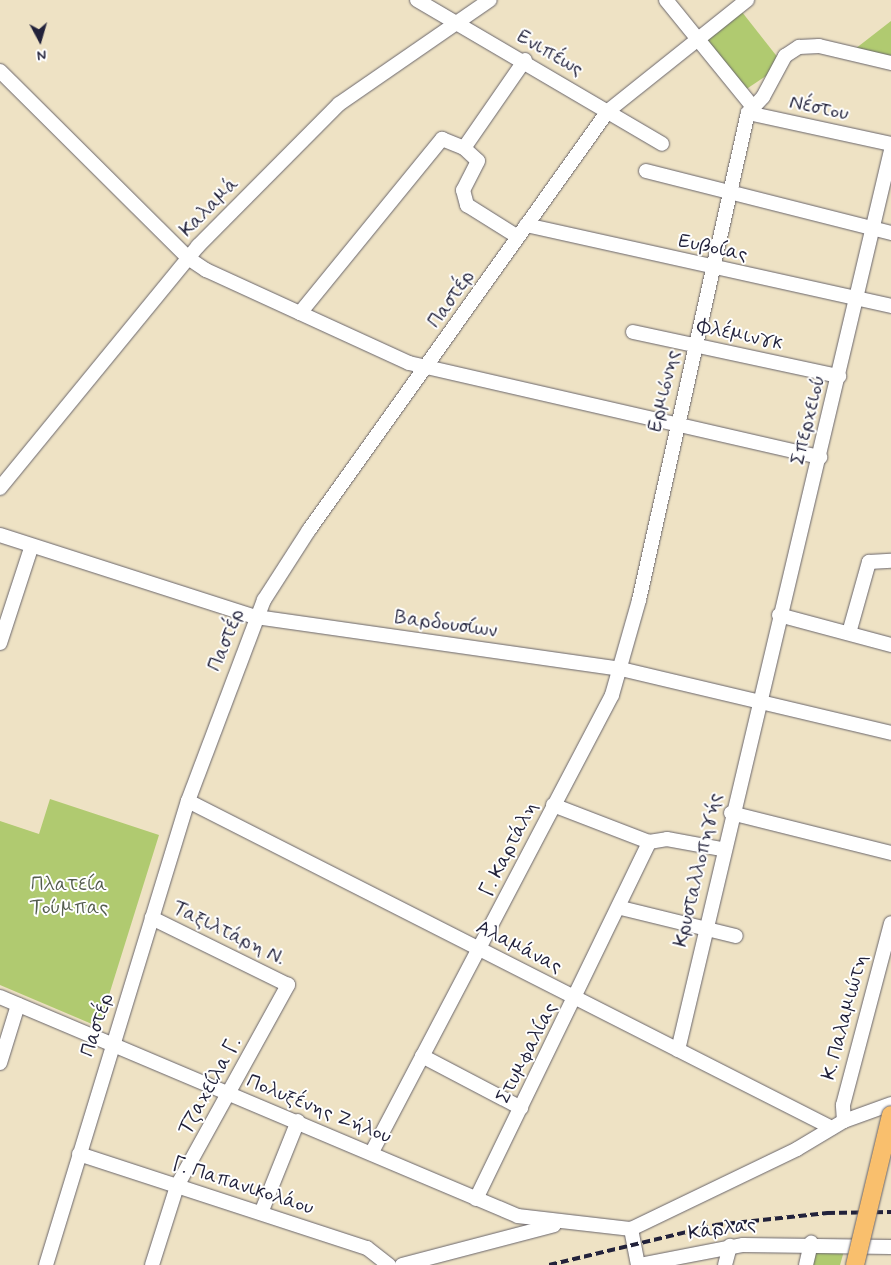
<!DOCTYPE html>
<meta charset="utf-8">
<style>
body{margin:0}
#map{position:relative;width:891px;height:1265px;overflow:hidden;background:#eee2c4;font-family:Mynerve,sans-serif}
div>[style]{position:absolute}
.green>*{inset:0;background:#b0ca70}
.roads{filter:drop-shadow(0 0 1px #69656b) drop-shadow(0 0 1px #69656b)}
.minor>*{height:14px;margin:-7px;padding:0 7px;transform-origin:7px;border-radius:7px;background:#fff}
.rail>*{height:4px;margin-top:-2px;transform-origin:0;background:repeating-linear-gradient(90deg,#22223b 0 8px,transparent 0 12px)}
.bridges{filter:drop-shadow(0 0 1px #69656b) drop-shadow(0 0 1px #69656b)}
.major-bridge>*{height:18px;margin:-9px;padding:0 9px;transform-origin:9px;border-radius:9px;background:#f9bf6d}
span{translate:-50% -50%;white-space:nowrap;text-align:center;line-height:1.15;-webkit-text-stroke:4px #fff;paint-order:stroke}
.street-label{font-size:20px;color:#22223b}
.park-label{font-size:20px;color:#545d4e}
.north{position:absolute;left:15px;top:15px;width:50px;height:50px;-webkit-text-stroke:4px #fff;paint-order:stroke;rotate:174deg;font-size:14px;font-weight:700;line-height:20px;text-align:center;color:#22223b}
.north::after{content:'';display:block;margin:auto;width:18px;height:22px;background:#22223b;clip-path:polygon(50% 0,100% 100%,50% 72%,0 100%)}
</style>
<div id="map">
<div class="green">
<i style="clip-path:polygon(742px 12px,779px 59px,769px 74px,745px 90px,705px 40px)"></i>
<i style="clip-path:polygon(891px 21px,891px 56px,855px 49px)"></i>
<i style="clip-path:polygon(50px 799px,159px 835px,99px 1027px,0 985px,0 821px,39px 834px)"></i>
<i style="clip-path:polygon(816px 1249px,844px 1251px,840px 1265px,810px 1265px)"></i>
</div>
<div class="roads">
<div class="minor">
<i style="left:417px;top:0;width:284px;rotate:30.4deg"></i>
<i style="left:666px;top:0;width:138px;rotate:50.9deg"></i>
<i style="left:0;top:71px;width:265px;rotate:44.8deg"></i>
<i style="left:188px;top:258px;width:22px;rotate:34deg"></i>
<i style="left:206px;top:270px;width:223px;rotate:24.6deg"></i>
<i style="left:409px;top:363px;width:422px;rotate:12.9deg"></i>
<i style="left:748px;top:113px;width:22px;rotate:-47deg"></i>
<i style="left:763px;top:97px;width:47px;rotate:-61.8deg"></i>
<i style="left:785px;top:56px;width:17px;rotate:-33deg"></i>
<i style="left:799px;top:47px;width:20px;rotate:-3deg"></i>
<i style="left:819px;top:46px;width:74px;rotate:13.3deg"></i>
<i style="left:464px;top:148px;width:107px;rotate:-55.3deg"></i>
<i style="left:646px;top:171px;width:253px;rotate:14.2deg"></i>
<i style="left:526px;top:225px;width:374px;rotate:12.5deg"></i>
<i style="left:300px;top:313px;width:225px;rotate:-50.8deg"></i>
<i style="left:442px;top:139px;width:24px;rotate:22deg"></i>
<i style="left:464px;top:148px;width:19px;rotate:43deg"></i>
<i style="left:478px;top:161px;width:33px;rotate:117deg"></i>
<i style="left:463px;top:190px;width:16px;rotate:75deg"></i>
<i style="left:467px;top:205px;width:60px;rotate:32.1deg"></i>
<i style="left:633px;top:332px;width:211px;rotate:12.1deg"></i>
<i style="left:0;top:488px;width:313px;rotate:-50.7deg"></i>
<i style="left:198px;top:246px;width:200px;rotate:-45.2deg"></i>
<i style="left:339px;top:104px;width:183px;rotate:-34.6deg"></i>
<i style="left:0;top:535px;width:269px;rotate:17.8deg"></i>
<i style="left:256px;top:617px;width:369px;rotate:8.1deg"></i>
<i style="left:621px;top:669px;width:277px;rotate:13.3deg"></i>
<i style="left:779px;top:615px;width:116px;rotate:15deg"></i>
<i style="left:849px;top:633px;width:74px;rotate:-74.3deg"></i>
<i style="left:869px;top:562px;width:22px;rotate:-3deg"></i>
<i style="left:0;top:643px;width:100px;rotate:-71.9deg"></i>
<i style="left:188px;top:801px;width:722px;rotate:26.92deg"></i>
<i style="left:553px;top:805px;width:103px;rotate:21.1deg"></i>
<i style="left:731px;top:813px;width:165px;rotate:14deg"></i>
<i style="left:649px;top:842px;width:18px;rotate:-9deg"></i>
<i style="left:667px;top:839px;width:56px;rotate:10.3deg"></i>
<i style="left:621px;top:908px;width:118px;rotate:13.7deg"></i>
<i style="left:0;top:997px;width:562px;rotate:22.92deg"></i>
<i style="left:518px;top:1216px;width:114px;rotate:6.6deg"></i>
<i style="left:678px;top:1050px;width:925px;rotate:-76.68deg"></i>
<i style="left:422px;top:1056px;width:112px;rotate:27.7deg"></i>
<i style="left:0;top:1063px;width:61px;rotate:-72.8deg"></i>
<i style="left:844px;top:1121px;width:16px;rotate:-94deg"></i>
<i style="left:843px;top:1105px;width:188px;rotate:-75.2deg"></i>
<i style="left:372px;top:1152px;width:516px;rotate:-62.29deg"></i>
<i style="left:612px;top:695px;width:99px;rotate:-74.1deg"></i>
<i style="left:639px;top:600px;width:499px;rotate:-77.4deg"></i>
<i style="left:748px;top:113px;width:146px;rotate:12.2deg"></i>
<i style="left:79px;top:1154px;width:303px;rotate:18.1deg"></i>
<i style="left:367px;top:1248px;width:28px;rotate:38deg"></i>
<i style="left:476px;top:1199px;width:397px;rotate:-64.1deg"></i>
<i style="left:261px;top:1213px;width:99px;rotate:-68.1deg"></i>
<i style="left:46px;top:1265px;width:485px;rotate:-73deg"></i>
<i style="left:188px;top:801px;width:215px;rotate:-69.3deg"></i>
<i style="left:264px;top:600px;width:83px;rotate:-57.3deg"></i>
<i style="left:309px;top:530px;width:515px;rotate:-54.49deg"></i>
<i style="left:608px;top:111px;width:178px;rotate:-38.6deg"></i>
<i style="left:152px;top:1265px;width:83px;rotate:-72.4deg"></i>
<i style="left:177px;top:1186px;width:230px;rotate:-61.1deg"></i>
<i style="left:288px;top:985px;width:152px;rotate:-153.8deg"></i>
<i style="left:402px;top:1265px;width:157px;rotate:-14.7deg"></i>
<i style="left:638px;top:1265px;width:37px;rotate:-101deg"></i>
<i style="left:631px;top:1229px;width:184px;rotate:-25.7deg"></i>
<i style="left:797px;top:1149px;width:55px;rotate:-30.8deg"></i>
<i style="left:844px;top:1121px;width:50px;rotate:-19.9deg"></i>
<i style="left:639px;top:1265px;width:106px;rotate:-10.9deg"></i>
<i style="left:743px;top:1245px;width:148px;rotate:0.8deg"></i>
<i style="left:725px;top:1265px;width:20px;rotate:-75deg"></i>
<i style="left:806px;top:1265px;width:23px;rotate:-77deg"></i>
</div>
</div>
<div class="rail">
<i style="left:549px;top:1265px;width:171px;rotate:-13.5deg"></i>
<i style="left:715px;top:1225px;width:113px;rotate:-6.1deg"></i>
<i style="left:827px;top:1213px;width:64px;rotate:-0.9deg"></i>
</div>
<div class="bridges">
<div class="major-bridge">
<i style="left:855px;top:1265px;width:154px;rotate:-76.5deg"></i>
</div>
</div>
<div class="street-label">
<span style="left:550px;top:53px;rotate:30deg">Ενιπέως</span>
<span style="left:819px;top:108px;rotate:12deg">Νέστου</span>
<span style="left:209px;top:207px;rotate:-46deg">Καλαμά</span>
<span style="left:713px;top:248px;rotate:12deg">Ευβοίας</span>
<span style="left:451px;top:299px;rotate:-55deg">Παστέρ</span>
<span style="left:740px;top:335px;rotate:12deg">Φλέμινγκ</span>
<span style="left:664px;top:391px;rotate:-77deg">Ερμιόνης</span>
<span style="left:808px;top:420px;rotate:-76deg">Σπερχειού</span>
<span style="left:446px;top:624px;rotate:8deg">Βαρδουσίων</span>
<span style="left:226px;top:640px;rotate:-68deg">Παστέρ</span>
<span style="left:509px;top:849px;rotate:-63deg">Γ. Καρτάλη</span>
<span style="left:698px;top:870px;rotate:-77deg">Κρυσταλλοπηγής</span>
<span style="left:229px;top:933px;rotate:26deg">Ταξιλτάρη Ν.</span>
<span style="left:519px;top:947px;rotate:27deg">Αλαμάνας</span>
<span style="left:845px;top:1017px;rotate:-75deg">Κ. Παλαμιώτη</span>
<span style="left:97px;top:1025px;rotate:-72deg">Παστέρ</span>
<span style="left:527px;top:1053px;rotate:-63deg">Στυμφαλίας</span>
<span style="left:210px;top:1086px;rotate:-61deg">Τζαχείλα Γ.</span>
<span style="left:319px;top:1109px;rotate:22deg">Πολυξένης Ζήλου</span>
<span style="left:243px;top:1186px;rotate:18deg">Γ. Παπανικολάου</span>
<span style="left:722px;top:1229px;rotate:-8deg">Κάρλας</span>
</div>
<div class="park-label">
<span style="left:69px;top:896px">Πλατεία<br>Τούμπας</span>
</div>
<div class="north">N</div>
</div>
